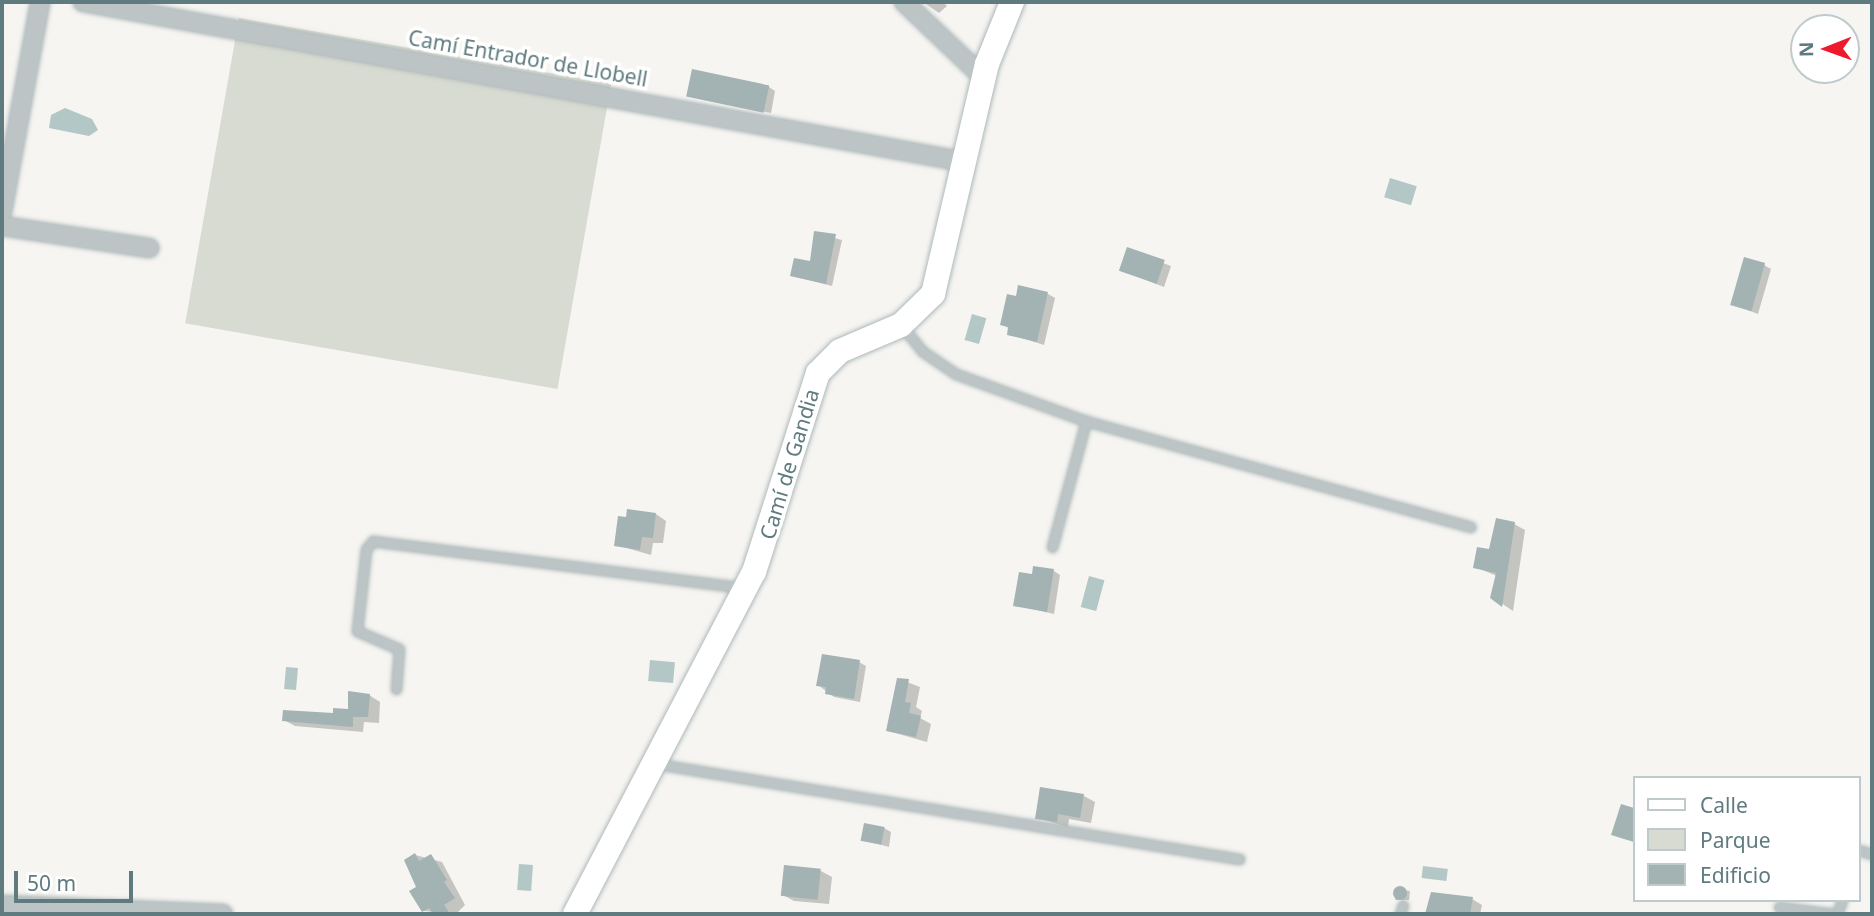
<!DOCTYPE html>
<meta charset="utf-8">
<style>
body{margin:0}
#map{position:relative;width:1874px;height:916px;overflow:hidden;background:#f6f5f2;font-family:"Noto Sans",sans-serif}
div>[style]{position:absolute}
.green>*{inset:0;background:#d8dbd1;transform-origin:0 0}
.water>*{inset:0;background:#b3c7c6;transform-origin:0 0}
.shadow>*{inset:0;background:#0003}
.building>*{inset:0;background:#a3b2b3;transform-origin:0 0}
.round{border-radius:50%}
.roads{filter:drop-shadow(0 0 2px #aeb9ba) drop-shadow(0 0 2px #aeb9ba)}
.lane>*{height:9px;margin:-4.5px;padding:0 4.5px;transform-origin:4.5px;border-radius:4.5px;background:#bcc4c5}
.street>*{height:18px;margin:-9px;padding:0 9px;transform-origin:9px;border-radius:9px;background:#bcc4c5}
.secondary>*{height:24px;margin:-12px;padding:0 12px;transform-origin:12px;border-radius:12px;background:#fff}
span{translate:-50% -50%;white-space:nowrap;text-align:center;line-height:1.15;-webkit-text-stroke:7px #fff;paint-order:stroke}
.street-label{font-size:21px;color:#5f7b7f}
.frame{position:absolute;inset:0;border:4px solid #5f7b7f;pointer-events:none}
.legend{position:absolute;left:1633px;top:776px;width:228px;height:126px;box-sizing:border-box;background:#fff;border:2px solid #bfcacc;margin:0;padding:9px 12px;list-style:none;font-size:21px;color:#5f7b7f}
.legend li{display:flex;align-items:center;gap:14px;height:35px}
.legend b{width:35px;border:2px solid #bfcacc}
.north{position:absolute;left:1790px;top:14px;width:70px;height:70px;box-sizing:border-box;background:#fff;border:2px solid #bfcacc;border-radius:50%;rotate:269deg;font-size:19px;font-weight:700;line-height:28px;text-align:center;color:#5f7b7f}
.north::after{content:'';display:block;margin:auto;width:24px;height:32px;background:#ef192c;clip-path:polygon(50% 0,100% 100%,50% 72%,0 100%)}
.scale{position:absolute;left:14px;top:871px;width:119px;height:32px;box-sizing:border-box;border:4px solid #5f7b7f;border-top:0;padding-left:9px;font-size:21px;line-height:24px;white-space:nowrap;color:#5f7b7f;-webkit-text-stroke:5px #fff;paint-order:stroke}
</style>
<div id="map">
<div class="green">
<i style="left:239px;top:18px;width:378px;height:310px;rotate:10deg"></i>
</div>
<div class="water">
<i style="clip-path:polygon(65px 108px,92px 119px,98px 130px,89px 136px,49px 128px,51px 115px)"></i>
<i style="left:1390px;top:178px;width:28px;height:20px;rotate:17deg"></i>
<i style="left:972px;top:314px;width:15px;height:27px;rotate:16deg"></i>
<i style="left:1089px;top:576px;width:16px;height:32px;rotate:15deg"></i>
<i style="left:650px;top:660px;width:25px;height:21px;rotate:5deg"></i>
<i style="left:286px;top:667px;width:12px;height:22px;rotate:5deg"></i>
<i style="left:519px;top:864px;width:14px;height:26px;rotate:4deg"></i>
<i style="left:1423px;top:866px;width:25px;height:12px;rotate:7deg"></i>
</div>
<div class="shadow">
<i style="clip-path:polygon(923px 2px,943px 2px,947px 6px,939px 13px)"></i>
<i style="clip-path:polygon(769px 87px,775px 91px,771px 113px,689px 96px)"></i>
<i style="clip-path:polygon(816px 233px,842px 240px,832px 286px,792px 276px,811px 263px)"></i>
<i style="clip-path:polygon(1128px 250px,1171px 266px,1164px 287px,1127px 273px)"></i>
<i style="clip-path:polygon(1764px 265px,1771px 269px,1758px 314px,1732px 304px)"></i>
<i style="clip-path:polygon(1048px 294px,1055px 298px,1044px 345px,1009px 334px,1010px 329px,1002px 324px,1017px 298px)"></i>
<i style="clip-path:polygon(656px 514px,666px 521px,663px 543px,653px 543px,651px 555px,616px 545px,627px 519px)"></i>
<i style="clip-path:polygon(1514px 524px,1525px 530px,1513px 611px,1492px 597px,1497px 576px,1475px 567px)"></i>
<i style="clip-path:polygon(1054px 571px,1060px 575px,1054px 614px,1015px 605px,1033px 576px)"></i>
<i style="clip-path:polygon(859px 662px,866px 666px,860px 702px,834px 697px,818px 685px)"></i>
<i style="clip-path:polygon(899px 679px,920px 687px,916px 707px,922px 711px,920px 718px,931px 724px,927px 742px,888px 731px)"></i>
<i style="clip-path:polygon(369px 695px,380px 702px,379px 723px,364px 722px,363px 732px,295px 726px,284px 720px,350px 711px)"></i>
<i style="clip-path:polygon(1084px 796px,1095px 802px,1091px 823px,1069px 819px,1068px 827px,1037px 818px)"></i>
<i style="clip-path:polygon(884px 828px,891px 832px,889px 847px,864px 840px)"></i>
<i style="clip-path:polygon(415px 855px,442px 862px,465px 905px,456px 914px,424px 911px)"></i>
<i style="clip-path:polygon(821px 871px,832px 877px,829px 904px,794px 901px,783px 895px)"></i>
<i style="clip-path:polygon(1396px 889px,1410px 891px,1409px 900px,1395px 900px)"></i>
<i style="clip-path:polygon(1432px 894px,1472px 899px,1482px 905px,1480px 914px,1429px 914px)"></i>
</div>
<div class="building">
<i style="left:692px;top:69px;width:79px;height:28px;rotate:12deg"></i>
<i style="clip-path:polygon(814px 231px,836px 234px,826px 284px,790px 276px,794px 258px,810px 261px)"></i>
<i style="left:1127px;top:247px;width:40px;height:25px;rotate:19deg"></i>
<i style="left:1744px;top:257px;width:22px;height:50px;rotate:16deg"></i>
<i style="clip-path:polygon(1018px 285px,1048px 292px,1037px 342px,1007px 335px,1008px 327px,1000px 325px,1007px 294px,1016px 296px)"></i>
<i style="clip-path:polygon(627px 509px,656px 513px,653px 538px,642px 537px,640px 550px,614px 546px,618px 516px,626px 517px)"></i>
<i style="clip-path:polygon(1496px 518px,1515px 522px,1502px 607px,1490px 598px,1496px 573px,1473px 568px,1477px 547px,1489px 549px)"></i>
<i style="clip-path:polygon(1033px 566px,1054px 569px,1047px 612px,1013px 606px,1019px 572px,1032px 574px)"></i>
<i style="clip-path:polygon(822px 654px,860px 660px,854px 699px,825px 694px,826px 687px,816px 686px)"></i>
<i style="clip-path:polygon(897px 678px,909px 679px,905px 702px,911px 703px,909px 713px,921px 716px,916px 737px,886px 731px)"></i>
<i style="clip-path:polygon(348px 691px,370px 694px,368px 717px,353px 717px,353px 727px,282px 721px,283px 710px,333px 713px,333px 708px,348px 709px)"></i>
<i style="clip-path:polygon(1040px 787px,1084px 794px,1080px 818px,1058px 814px,1057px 822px,1035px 819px)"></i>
<i style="clip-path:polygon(1621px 804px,1634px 808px,1634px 842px,1611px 835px)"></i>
<i style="left:864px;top:823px;width:21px;height:18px;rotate:11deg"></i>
<i style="clip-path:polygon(415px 853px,419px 861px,431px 854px,447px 880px,444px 882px,455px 898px,444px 905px,450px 914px,433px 914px,429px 908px,422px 912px,409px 891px,416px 887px,404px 860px)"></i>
<i style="left:784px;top:865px;width:37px;height:31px;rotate:6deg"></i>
<i class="round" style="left:1393px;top:886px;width:14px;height:14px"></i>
<i style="clip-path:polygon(1431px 892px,1473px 897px,1470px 914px,1425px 914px)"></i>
</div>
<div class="roads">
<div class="lane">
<i style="left:902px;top:326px;width:32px;rotate:51deg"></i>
<i style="left:922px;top:351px;width:41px;rotate:34.1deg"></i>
<i style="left:956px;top:374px;width:138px;rotate:19.9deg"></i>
<i style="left:1086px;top:421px;width:399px;rotate:15.4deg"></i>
<i style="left:1052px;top:547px;width:131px;rotate:-74.9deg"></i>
<i style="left:396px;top:689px;width:40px;rotate:-85.7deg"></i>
<i style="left:399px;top:649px;width:46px;rotate:-156.8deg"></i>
<i style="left:357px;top:631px;width:82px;rotate:-83.7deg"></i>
<i style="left:366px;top:549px;width:11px;rotate:-49deg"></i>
<i style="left:373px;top:541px;width:373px;rotate:7.2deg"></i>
<i style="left:657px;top:764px;width:590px;rotate:9.27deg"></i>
<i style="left:1858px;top:850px;width:15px;rotate:16deg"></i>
<i style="left:1779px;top:907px;width:55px;rotate:7.3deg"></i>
<i style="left:1400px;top:914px;width:9px;rotate:-72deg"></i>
<i style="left:1837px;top:914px;width:15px;rotate:-70deg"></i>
</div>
<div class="street">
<i style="left:83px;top:2px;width:896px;rotate:10.28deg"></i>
<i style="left:904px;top:2px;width:110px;rotate:43.5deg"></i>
<i style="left:2px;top:212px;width:213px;rotate:-79.7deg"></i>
<i style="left:2px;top:226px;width:149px;rotate:8.5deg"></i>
<i style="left:2px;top:905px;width:221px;rotate:2.3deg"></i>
</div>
<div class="secondary">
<i style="left:575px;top:914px;width:386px;rotate:-62.4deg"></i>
<i style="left:754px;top:572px;width:209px;rotate:-72.2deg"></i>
<i style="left:818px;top:373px;width:31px;rotate:-45deg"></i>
<i style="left:840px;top:351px;width:66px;rotate:-23.1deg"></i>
<i style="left:901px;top:325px;width:45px;rotate:-44.1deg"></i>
<i style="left:933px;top:294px;width:236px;rotate:-76.8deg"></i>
<i style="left:987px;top:64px;width:67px;rotate:-68deg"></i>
</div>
</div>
<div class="street-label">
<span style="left:528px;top:58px;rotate:10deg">Camí Entrador de Llobell</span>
<span style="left:789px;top:464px;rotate:-73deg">Camí de Gandia</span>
</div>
<div class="frame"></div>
<ul class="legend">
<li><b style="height:9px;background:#fff"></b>Calle</li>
<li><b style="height:19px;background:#d8dbd1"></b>Parque</li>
<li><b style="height:19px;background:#a3b2b3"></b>Edificio</li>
</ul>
<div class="north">N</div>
<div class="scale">50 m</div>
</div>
